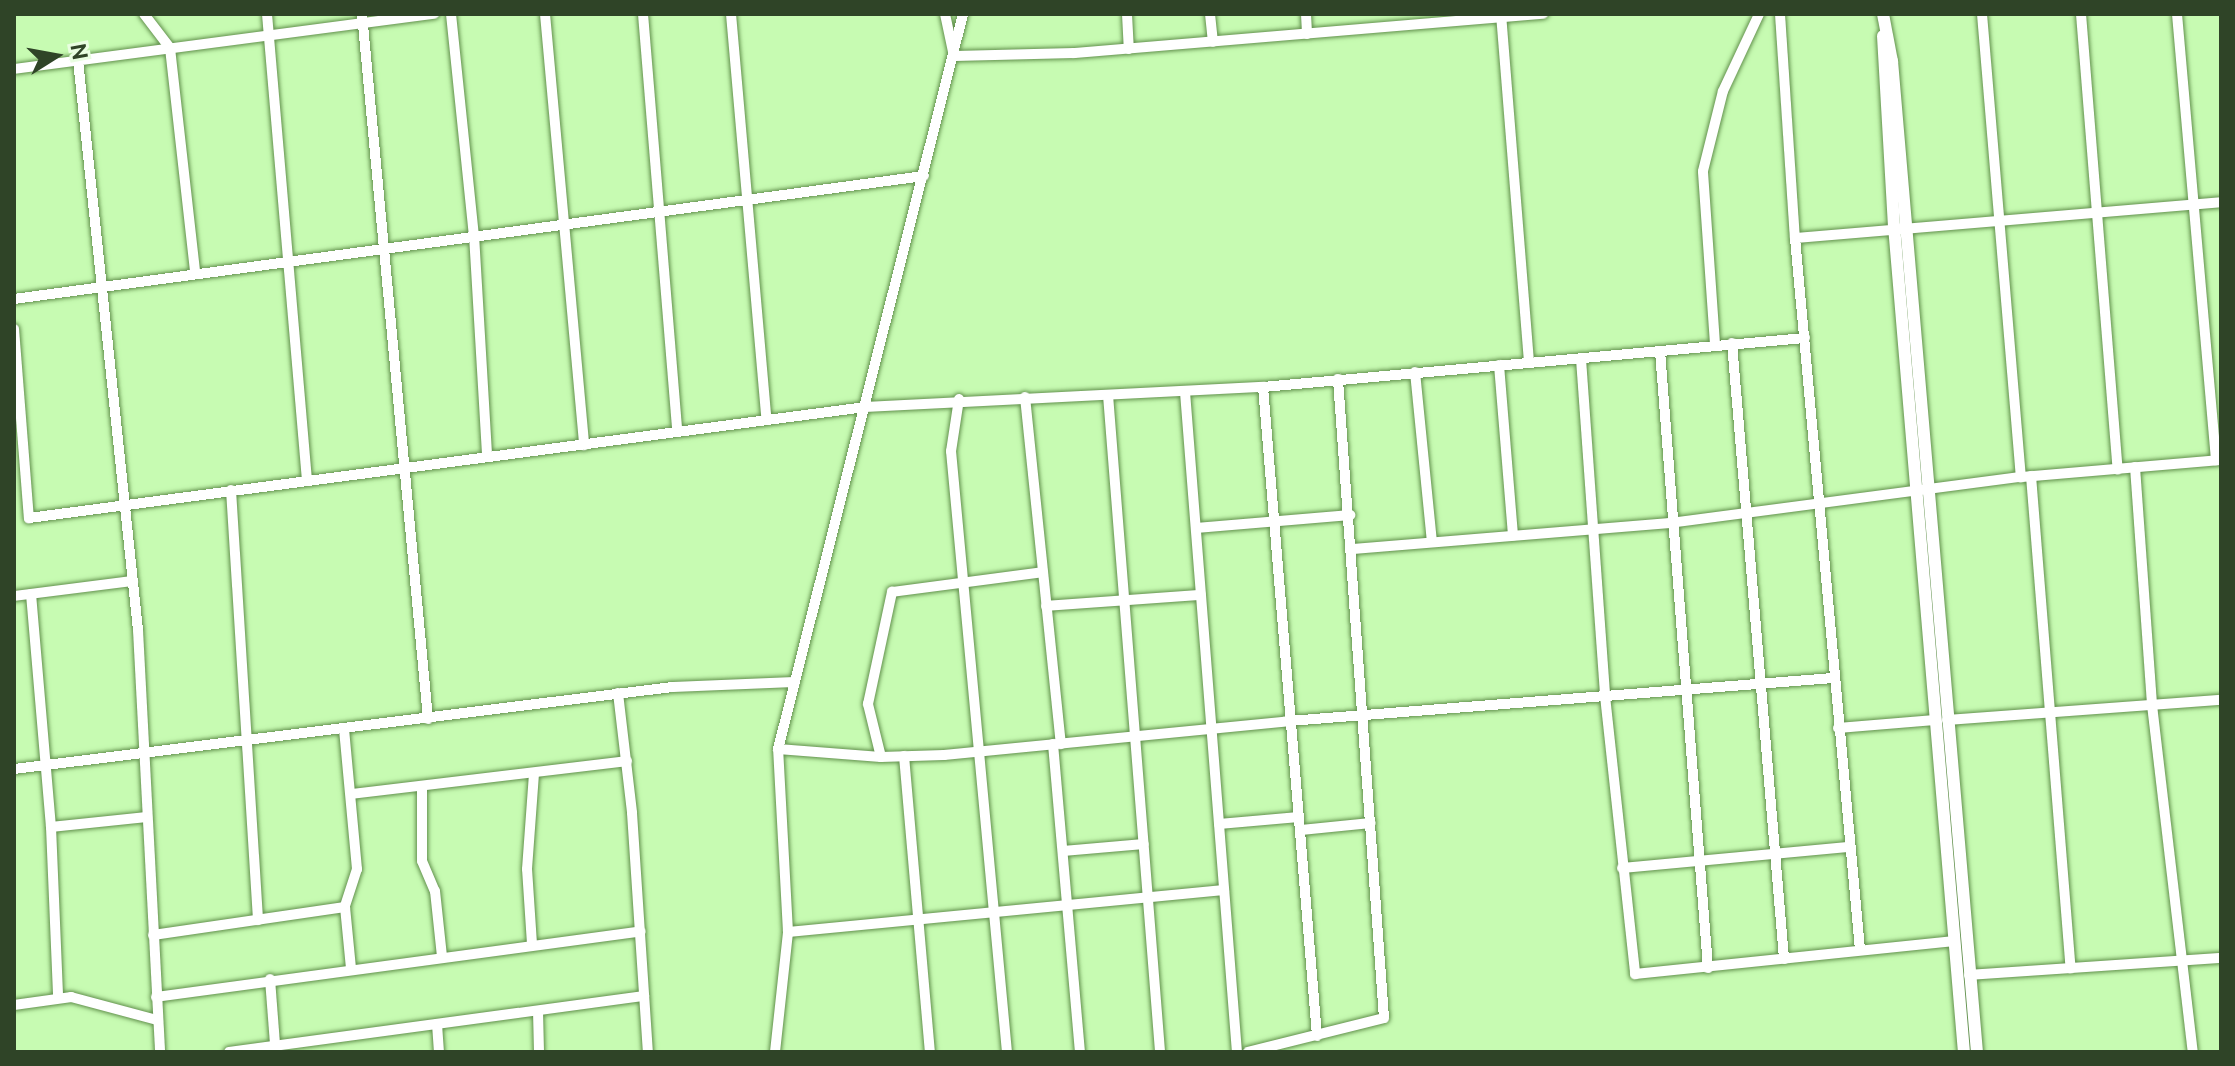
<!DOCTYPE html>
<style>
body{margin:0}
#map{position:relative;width:2235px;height:1066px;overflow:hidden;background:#c7fbb2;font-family:Ubuntu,sans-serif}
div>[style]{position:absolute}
.roads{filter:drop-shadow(0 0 2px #62914d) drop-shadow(0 0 2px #62914d)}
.minor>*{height:10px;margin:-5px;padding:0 5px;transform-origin:5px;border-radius:5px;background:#fff}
.tertiary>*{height:12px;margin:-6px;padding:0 6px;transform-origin:6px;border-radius:6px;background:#fff}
span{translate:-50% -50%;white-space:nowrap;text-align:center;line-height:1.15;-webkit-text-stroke:7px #e9fee1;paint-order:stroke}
.frame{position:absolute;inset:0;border:16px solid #2f4427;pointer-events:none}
.north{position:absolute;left:16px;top:16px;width:80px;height:80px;-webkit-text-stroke:6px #e9fee1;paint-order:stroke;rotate:79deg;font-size:22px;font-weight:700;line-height:32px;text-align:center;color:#2f4427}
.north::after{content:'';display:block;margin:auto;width:28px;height:36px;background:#2f4427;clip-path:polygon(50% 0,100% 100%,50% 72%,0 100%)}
</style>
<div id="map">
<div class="roads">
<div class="minor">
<i style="left:144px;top:14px;width:43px;rotate:52.6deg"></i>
<i style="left:170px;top:48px;width:225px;rotate:83.6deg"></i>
<i style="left:267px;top:14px;width:468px;rotate:85.1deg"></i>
<i style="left:362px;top:14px;width:708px;rotate:84.65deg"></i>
<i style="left:451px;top:14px;width:222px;rotate:84.1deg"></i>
<i style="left:474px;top:235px;width:222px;rotate:86.6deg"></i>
<i style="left:545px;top:14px;width:433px;rotate:84.8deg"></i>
<i style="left:643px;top:14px;width:416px;rotate:85.3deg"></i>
<i style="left:731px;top:14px;width:406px;rotate:85deg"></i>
<i style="left:945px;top:14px;width:38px;rotate:78deg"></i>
<i style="left:1127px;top:14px;width:35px;rotate:87deg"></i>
<i style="left:1210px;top:14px;width:28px;rotate:84deg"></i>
<i style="left:1306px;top:14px;width:20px;rotate:87deg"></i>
<i style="left:1501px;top:14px;width:349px;rotate:85.4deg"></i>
<i style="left:1780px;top:14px;width:225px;rotate:86.2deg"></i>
<i style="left:1795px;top:238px;width:715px;rotate:84.78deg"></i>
<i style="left:1982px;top:14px;width:465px;rotate:85.2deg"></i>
<i style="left:2081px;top:14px;width:457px;rotate:85.4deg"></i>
<i style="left:2177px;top:14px;width:448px;rotate:85deg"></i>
<i style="left:955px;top:56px;width:119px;rotate:-1.4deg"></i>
<i style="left:1074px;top:53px;width:471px;rotate:-4.8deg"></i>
<i style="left:78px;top:60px;width:573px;rotate:83.99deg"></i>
<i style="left:138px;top:630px;width:423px;rotate:87deg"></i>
<i style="left:14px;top:69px;width:424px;rotate:-7.5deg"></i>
<i style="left:1795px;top:238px;width:428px;rotate:-4.8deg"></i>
<i style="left:14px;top:299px;width:918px;rotate:-7.7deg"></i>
<i style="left:14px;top:329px;width:190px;rotate:85.5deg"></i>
<i style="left:29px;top:518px;width:843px;rotate:-7.56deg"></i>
<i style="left:865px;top:407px;width:399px;rotate:-2.9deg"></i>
<i style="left:1263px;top:387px;width:544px;rotate:-5.17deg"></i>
<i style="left:1732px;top:343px;width:618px;rotate:85.17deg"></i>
<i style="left:1715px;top:344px;width:173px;rotate:-94deg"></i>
<i style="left:1703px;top:171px;width:82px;rotate:-76deg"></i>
<i style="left:1723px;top:91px;width:85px;rotate:-64.9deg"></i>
<i style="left:1660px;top:351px;width:619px;rotate:85.55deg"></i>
<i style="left:1581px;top:359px;width:338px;rotate:85.9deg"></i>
<i style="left:1605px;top:696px;width:280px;rotate:83.8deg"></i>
<i style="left:1635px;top:974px;width:321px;rotate:-5.9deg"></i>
<i style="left:1499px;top:365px;width:171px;rotate:85.3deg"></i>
<i style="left:1415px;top:372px;width:170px;rotate:84.3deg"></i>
<i style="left:1263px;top:387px;width:651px;rotate:85.24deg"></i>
<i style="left:1185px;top:392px;width:662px;rotate:85.5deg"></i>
<i style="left:1108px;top:395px;width:659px;rotate:85.47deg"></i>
<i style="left:1025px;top:397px;width:349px;rotate:84.1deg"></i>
<i style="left:959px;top:399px;width:53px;rotate:98.7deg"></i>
<i style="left:951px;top:451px;width:604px;rotate:84.68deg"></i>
<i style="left:2135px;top:467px;width:239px;rotate:85.9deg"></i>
<i style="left:2152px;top:705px;width:349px;rotate:83.3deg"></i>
<i style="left:2031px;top:476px;width:494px;rotate:85.4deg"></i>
<i style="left:231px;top:490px;width:431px;rotate:86.4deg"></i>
<i style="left:1196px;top:528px;width:155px;rotate:-4.8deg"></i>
<i style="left:1353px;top:549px;width:318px;rotate:-4.7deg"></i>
<i style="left:1670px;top:523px;width:354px;rotate:-7.5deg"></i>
<i style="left:2021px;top:477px;width:201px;rotate:-4.9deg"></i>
<i style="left:31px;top:594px;width:234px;rotate:85.1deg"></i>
<i style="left:51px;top:827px;width:170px;rotate:87.6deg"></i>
<i style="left:14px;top:596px;width:120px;rotate:-7.2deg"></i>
<i style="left:1046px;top:606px;width:155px;rotate:-4.1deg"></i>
<i style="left:618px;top:693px;width:121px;rotate:83.3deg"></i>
<i style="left:632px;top:813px;width:240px;rotate:86.2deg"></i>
<i style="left:1947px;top:720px;width:275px;rotate:-4.2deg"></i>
<i style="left:1838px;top:728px;width:97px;rotate:-4.7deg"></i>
<i style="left:344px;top:729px;width:141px;rotate:84.7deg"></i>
<i style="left:357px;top:869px;width:40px;rotate:108deg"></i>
<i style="left:345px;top:907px;width:61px;rotate:84.4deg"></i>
<i style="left:1053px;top:744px;width:309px;rotate:85deg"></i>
<i style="left:778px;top:749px;width:103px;rotate:4.4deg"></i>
<i style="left:881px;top:757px;width:63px;rotate:-1.8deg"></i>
<i style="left:944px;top:755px;width:347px;rotate:-5.6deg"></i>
<i style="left:1289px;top:721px;width:546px;rotate:-4.52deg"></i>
<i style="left:904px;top:756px;width:297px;rotate:85deg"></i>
<i style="left:881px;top:757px;width:55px;rotate:-103.8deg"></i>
<i style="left:868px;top:704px;width:115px;rotate:-77.9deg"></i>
<i style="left:892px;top:592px;width:152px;rotate:-7.5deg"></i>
<i style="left:14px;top:769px;width:663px;rotate:-7.1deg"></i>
<i style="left:672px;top:687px;width:123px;rotate:-2.3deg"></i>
<i style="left:422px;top:786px;width:75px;rotate:90deg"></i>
<i style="left:422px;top:861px;width:33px;rotate:67deg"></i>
<i style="left:435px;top:891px;width:65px;rotate:83.9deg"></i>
<i style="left:351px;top:794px;width:278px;rotate:-6.8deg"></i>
<i style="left:1219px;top:824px;width:80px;rotate:-5deg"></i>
<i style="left:51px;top:827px;width:96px;rotate:-6deg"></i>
<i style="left:1301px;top:830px;width:70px;rotate:-5.7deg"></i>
<i style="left:1063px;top:851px;width:81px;rotate:-4.9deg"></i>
<i style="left:1622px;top:868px;width:227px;rotate:-5.3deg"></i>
<i style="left:788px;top:932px;width:438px;rotate:-5.5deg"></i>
<i style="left:153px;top:935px;width:194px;rotate:-8.3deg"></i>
<i style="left:532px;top:944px;width:75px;rotate:-93.8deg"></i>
<i style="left:527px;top:869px;width:96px;rotate:-85.8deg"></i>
<i style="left:1969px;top:975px;width:253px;rotate:-3.9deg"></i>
<i style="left:270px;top:979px;width:65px;rotate:85.6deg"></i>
<i style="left:156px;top:997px;width:489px;rotate:-7.7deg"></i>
<i style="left:14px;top:1005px;width:58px;rotate:-8deg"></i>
<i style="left:71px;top:997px;width:89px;rotate:15deg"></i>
<i style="left:538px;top:1011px;width:41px;rotate:88.6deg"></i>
<i style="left:437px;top:1024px;width:28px;rotate:86deg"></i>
<i style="left:229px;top:1052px;width:419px;rotate:-7.7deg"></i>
<i style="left:775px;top:1052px;width:121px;rotate:-83.8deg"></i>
<i style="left:788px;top:932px;width:183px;rotate:-93.1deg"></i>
<i style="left:778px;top:749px;width:758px;rotate:-75.87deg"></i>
<i style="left:1248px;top:1052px;width:140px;rotate:-14deg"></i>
<i style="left:1384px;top:1018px;width:641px;rotate:-94.12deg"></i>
</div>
<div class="tertiary">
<i style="left:1883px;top:14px;width:48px;rotate:79.2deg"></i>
<i style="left:1892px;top:61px;width:995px;rotate:85.1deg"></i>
<i style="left:1883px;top:36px;width:190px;rotate:86.7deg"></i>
<i style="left:1894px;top:226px;width:829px;rotate:85.16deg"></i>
</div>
</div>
<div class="frame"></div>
<div class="north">N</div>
</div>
